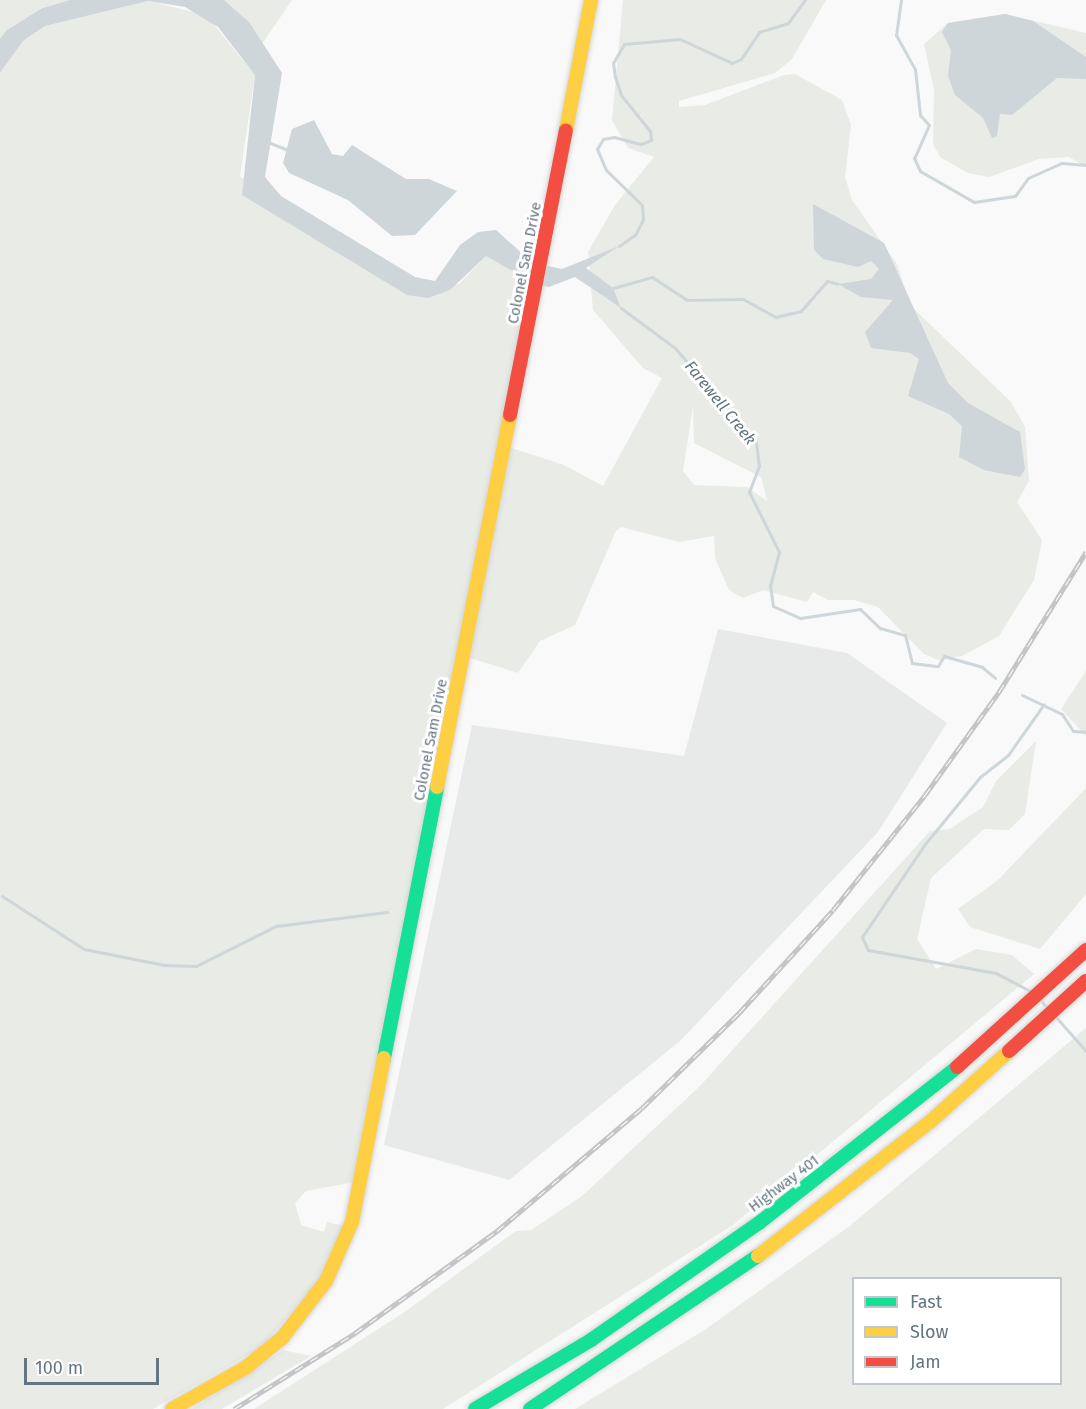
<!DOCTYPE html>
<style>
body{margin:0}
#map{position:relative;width:1086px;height:1409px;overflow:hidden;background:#f9f9f9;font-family:"Fira Sans",sans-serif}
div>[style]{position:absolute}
.built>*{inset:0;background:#e8e9e9}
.green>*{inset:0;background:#e8ebe6}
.water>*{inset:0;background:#ced6d9}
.stream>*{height:3px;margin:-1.5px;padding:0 1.5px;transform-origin:1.5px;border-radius:1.5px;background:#ced6d9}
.roads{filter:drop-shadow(0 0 2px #d5d6d7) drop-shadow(0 0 2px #d5d6d7)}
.fast>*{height:14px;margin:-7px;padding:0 7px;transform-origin:7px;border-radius:7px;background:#16e098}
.slow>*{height:14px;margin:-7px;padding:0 7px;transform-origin:7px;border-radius:7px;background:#ffcf43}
.jam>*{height:14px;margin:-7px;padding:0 7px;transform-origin:7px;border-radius:7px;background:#f24e42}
.rail>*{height:5px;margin-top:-2.5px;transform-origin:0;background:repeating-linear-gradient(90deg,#fff 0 9px,#c3c5c6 0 18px);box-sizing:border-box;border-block:2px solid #c3c5c6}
span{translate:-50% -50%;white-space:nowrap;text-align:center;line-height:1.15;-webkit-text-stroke:6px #fff;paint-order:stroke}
.street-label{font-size:15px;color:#657683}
.water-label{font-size:16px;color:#60757c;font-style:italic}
.legend{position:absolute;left:852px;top:1277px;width:210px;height:108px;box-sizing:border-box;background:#fff;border:2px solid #c1c8cd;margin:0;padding:8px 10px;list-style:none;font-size:18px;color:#657683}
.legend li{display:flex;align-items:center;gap:12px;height:30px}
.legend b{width:30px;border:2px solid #c1c8cd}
.scale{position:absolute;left:24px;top:1358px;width:135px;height:27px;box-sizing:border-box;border:3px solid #657683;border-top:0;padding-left:8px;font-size:18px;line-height:21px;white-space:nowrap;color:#657683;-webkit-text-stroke:4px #fff;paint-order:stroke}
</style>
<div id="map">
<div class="built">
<i style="clip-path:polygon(718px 629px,847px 653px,947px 723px,878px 832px,680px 1041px,509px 1180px,384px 1145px,472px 725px,684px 756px)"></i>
</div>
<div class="green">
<i style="clip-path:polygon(0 0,70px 0,41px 8px,0 39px)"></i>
<i style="clip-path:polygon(224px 0,292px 0,262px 44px,249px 22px)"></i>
<i style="clip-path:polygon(evenodd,623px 0,826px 0,792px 59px,775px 73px,679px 101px,679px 107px,705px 105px,784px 75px,795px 74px,842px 100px,851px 125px,845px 177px,852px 200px,897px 264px,911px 306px,1011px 402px,1025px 427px,1029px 481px,1017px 502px,1042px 540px,1034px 580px,999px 636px,962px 656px,938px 660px,924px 654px,878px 607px,854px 600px,828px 600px,813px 592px,807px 602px,763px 590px,743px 598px,729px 590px,715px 558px,714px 536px,679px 542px,621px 527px,616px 531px,575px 625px,540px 641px,518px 673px,467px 657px,355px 1182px,306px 1191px,295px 1203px,301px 1225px,324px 1232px,327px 1222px,344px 1226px,322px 1278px,260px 1348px,153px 1409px,0 1409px,0 73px,23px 41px,45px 26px,148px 1px,206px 15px,255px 75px,240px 176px,408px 295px,459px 284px,486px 256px,503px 262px,526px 281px,531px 307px,503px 445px,564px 465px,603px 486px,662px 378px,643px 368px,593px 310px,588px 252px,615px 205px,654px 157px,628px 148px,612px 120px,623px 0,693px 406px,694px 443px,761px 477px,767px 501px,747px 487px,694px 485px,683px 471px,693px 406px)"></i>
<i style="clip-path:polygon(1005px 14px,1086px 33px,1086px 167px,1069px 157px,1039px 159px,989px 177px,968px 173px,940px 157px,933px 144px,934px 90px,924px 44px,948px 23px)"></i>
<i style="clip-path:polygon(1086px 671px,1086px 736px,1061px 709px)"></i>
<i style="clip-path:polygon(1036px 741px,1025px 814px,1009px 830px,984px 829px,931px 878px,917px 939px,936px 969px,976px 949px,1012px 955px,1034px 974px,733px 1225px,443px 1409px,254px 1409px,406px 1311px,516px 1231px,531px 1230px,582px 1196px,700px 1086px,930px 831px,950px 829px,983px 807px,996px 781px)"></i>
<i style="clip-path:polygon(1086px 788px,1086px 894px,1040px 949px,970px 927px,958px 909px,998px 880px)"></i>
<i style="clip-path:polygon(evenodd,1086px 1028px,1086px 1409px,575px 1409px,706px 1329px,851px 1225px,1086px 1028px,854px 1278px,1060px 1278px,1060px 1384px,854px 1384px,854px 1278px)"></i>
<i style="clip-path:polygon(283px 1350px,311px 1356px,222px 1409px,192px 1409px)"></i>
</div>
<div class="water">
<i style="clip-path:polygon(70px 0,224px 0,249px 22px,282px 73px,265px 177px,281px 196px,415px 277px,435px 281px,460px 245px,478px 232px,496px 230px,533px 263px,562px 269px,619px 246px,586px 268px,613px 288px,621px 308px,575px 277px,549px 287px,536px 284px,486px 256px,450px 290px,428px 298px,407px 295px,242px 195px,255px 75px,218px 27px,185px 7px,148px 1px,45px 26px,23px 41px,0 73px,0 39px,6px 31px,42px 8px)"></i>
<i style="clip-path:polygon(1005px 14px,1033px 21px,1086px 57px,1086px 79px,1057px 78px,1012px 115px,1000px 114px,997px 136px,992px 138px,983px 118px,955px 95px,948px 76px,951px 50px,942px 32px,948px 23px)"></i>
<i style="clip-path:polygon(314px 120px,332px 154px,343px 156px,352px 145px,406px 179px,429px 179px,457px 191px,415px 235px,392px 236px,348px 200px,289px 173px,283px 163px,292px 129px)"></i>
<i style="clip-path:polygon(813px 204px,884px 243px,948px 383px,968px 403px,1020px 432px,1025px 469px,1020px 477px,984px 470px,959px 457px,962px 426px,949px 414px,908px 396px,919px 359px,910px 353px,871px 348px,865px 332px,893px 300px,861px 297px,838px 284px,871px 279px,879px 269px,871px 261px,858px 267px,823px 259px,814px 250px)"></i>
</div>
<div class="stream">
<i style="left:901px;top:0;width:35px;rotate:98deg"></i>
<i style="left:896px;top:35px;width:39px;rotate:61deg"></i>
<i style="left:915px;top:69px;width:46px;rotate:83.8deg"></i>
<i style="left:920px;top:115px;width:13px;rotate:48deg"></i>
<i style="left:929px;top:125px;width:36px;rotate:114deg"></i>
<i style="left:914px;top:158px;width:14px;rotate:65deg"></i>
<i style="left:920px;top:171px;width:62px;rotate:29.9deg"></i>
<i style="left:974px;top:202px;width:41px;rotate:-8.3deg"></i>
<i style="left:1015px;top:196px;width:22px;rotate:-54deg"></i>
<i style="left:1028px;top:178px;width:37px;rotate:-24deg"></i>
<i style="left:1062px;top:163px;width:24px;rotate:5deg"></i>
<i style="left:268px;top:142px;width:22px;rotate:22deg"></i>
<i style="left:619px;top:246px;width:19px;rotate:-35deg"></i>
<i style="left:635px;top:235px;width:18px;rotate:-63deg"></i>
<i style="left:643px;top:219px;width:14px;rotate:-94deg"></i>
<i style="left:642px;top:205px;width:50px;rotate:-135.8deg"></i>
<i style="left:606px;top:170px;width:23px;rotate:-113deg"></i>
<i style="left:597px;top:149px;width:12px;rotate:-59deg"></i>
<i style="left:603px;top:139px;width:11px;rotate:-10deg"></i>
<i style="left:614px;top:137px;width:28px;rotate:15deg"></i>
<i style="left:641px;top:144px;width:11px;rotate:-22deg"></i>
<i style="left:651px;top:140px;width:9px;rotate:-96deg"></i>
<i style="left:650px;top:131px;width:46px;rotate:-128.9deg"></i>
<i style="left:621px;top:95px;width:19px;rotate:-108deg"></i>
<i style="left:615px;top:77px;width:14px;rotate:-98deg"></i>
<i style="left:613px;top:63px;width:22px;rotate:-60deg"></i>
<i style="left:624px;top:44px;width:56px;rotate:-5.1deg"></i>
<i style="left:680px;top:39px;width:57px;rotate:24.8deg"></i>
<i style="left:732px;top:63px;width:10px;rotate:-24deg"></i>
<i style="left:741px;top:59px;width:32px;rotate:-56deg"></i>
<i style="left:759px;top:32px;width:30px;rotate:-17deg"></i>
<i style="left:788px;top:23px;width:29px;rotate:-54deg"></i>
<i style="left:613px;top:288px;width:41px;rotate:-15.8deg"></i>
<i style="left:652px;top:277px;width:42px;rotate:33.3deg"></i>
<i style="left:687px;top:300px;width:56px;rotate:-1deg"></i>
<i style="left:743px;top:299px;width:37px;rotate:29deg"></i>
<i style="left:775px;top:317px;width:27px;rotate:-13deg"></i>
<i style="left:801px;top:311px;width:40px;rotate:-49deg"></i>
<i style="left:827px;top:281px;width:11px;rotate:15deg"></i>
<i style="left:621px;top:308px;width:67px;rotate:36.5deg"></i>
<i style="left:675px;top:348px;width:124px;rotate:49.2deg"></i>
<i style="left:756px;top:442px;width:24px;rotate:83deg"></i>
<i style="left:759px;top:466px;width:28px;rotate:111deg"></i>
<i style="left:749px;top:492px;width:67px;rotate:63.4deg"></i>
<i style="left:779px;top:552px;width:34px;rotate:105deg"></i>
<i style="left:770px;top:585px;width:21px;rotate:82deg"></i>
<i style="left:773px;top:606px;width:30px;rotate:24deg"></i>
<i style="left:800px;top:618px;width:61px;rotate:-8.5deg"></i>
<i style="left:860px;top:609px;width:28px;rotate:44deg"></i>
<i style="left:880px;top:628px;width:26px;rotate:16deg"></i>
<i style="left:905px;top:635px;width:29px;rotate:76deg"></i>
<i style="left:912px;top:663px;width:26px;rotate:7deg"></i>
<i style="left:938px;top:666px;width:12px;rotate:-59deg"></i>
<i style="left:944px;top:656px;width:40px;rotate:16deg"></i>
<i style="left:982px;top:667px;width:17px;rotate:40deg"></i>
<i style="left:1022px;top:695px;width:44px;rotate:25.4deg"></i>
<i style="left:1062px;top:714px;width:20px;rotate:57deg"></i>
<i style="left:1073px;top:731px;width:13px;rotate:4deg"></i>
<i style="left:2px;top:896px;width:98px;rotate:32.9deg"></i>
<i style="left:84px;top:949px;width:82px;rotate:11.3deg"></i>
<i style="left:164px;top:965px;width:32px;rotate:2deg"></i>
<i style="left:196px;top:966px;width:89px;rotate:-26.6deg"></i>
<i style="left:276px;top:926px;width:112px;rotate:-7.2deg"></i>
<i style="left:1032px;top:992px;width:41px;rotate:-152.2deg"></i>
<i style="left:996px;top:973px;width:130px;rotate:-169.8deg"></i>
<i style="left:868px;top:950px;width:14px;rotate:-115deg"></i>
<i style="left:862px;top:937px;width:112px;rotate:-55.9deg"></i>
<i style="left:925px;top:844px;width:87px;rotate:-50.6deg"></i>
<i style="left:980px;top:777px;width:36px;rotate:-38deg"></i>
<i style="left:1008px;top:755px;width:62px;rotate:-54.8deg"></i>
<i style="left:1039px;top:998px;width:14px;rotate:51deg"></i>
<i style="left:1055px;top:1016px;width:47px;rotate:48.5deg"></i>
</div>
<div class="roads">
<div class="fast">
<i style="left:384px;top:1058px;width:276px;rotate:-78.9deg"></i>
<i style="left:475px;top:1409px;width:135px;rotate:-30.7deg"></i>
<i style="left:591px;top:1340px;width:205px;rotate:-34.9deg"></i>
<i style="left:759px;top:1223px;width:252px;rotate:-38.2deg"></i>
<i style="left:530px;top:1409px;width:275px;rotate:-33.9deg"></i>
</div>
<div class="slow">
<i style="left:566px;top:130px;width:132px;rotate:-79.1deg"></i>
<i style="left:437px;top:787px;width:379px;rotate:-78.9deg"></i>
<i style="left:758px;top:1256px;width:219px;rotate:-38deg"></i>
<i style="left:931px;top:1121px;width:105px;rotate:-41.9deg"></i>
<i style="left:172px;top:1409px;width:84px;rotate:-29.3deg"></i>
<i style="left:245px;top:1368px;width:48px;rotate:-39deg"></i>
<i style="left:282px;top:1338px;width:72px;rotate:-52.3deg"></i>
<i style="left:326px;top:1281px;width:64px;rotate:-66.2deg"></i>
<i style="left:352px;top:1222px;width:167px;rotate:-79deg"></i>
</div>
<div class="jam">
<i style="left:510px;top:415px;width:290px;rotate:-78.9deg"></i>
<i style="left:1009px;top:1051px;width:104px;rotate:-42.3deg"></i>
<i style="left:957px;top:1067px;width:174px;rotate:-42.2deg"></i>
</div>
</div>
<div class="rail">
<i style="left:234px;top:1409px;width:143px;rotate:-32.1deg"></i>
<i style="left:355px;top:1333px;width:175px;rotate:-35.7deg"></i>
<i style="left:497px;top:1231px;width:190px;rotate:-40.3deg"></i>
<i style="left:642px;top:1108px;width:136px;rotate:-44.4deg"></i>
<i style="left:739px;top:1013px;width:139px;rotate:-47.6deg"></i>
<i style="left:833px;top:910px;width:147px;rotate:-51.3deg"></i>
<i style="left:925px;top:795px;width:127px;rotate:-54.3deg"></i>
<i style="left:999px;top:692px;width:165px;rotate:-58.1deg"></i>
</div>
<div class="street-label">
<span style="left:525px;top:263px;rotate:-79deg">Colonel Sam Drive</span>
<span style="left:431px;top:740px;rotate:-79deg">Colonel Sam Drive</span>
<span style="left:784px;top:1184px;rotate:-37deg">Highway 401</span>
</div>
<div class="water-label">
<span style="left:720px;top:403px;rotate:51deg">Farewell Creek</span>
</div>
<ul class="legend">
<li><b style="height:8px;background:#16e098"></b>Fast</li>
<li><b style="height:8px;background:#ffcf43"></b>Slow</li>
<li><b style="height:8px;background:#f24e42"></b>Jam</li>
</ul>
<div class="scale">100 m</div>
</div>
